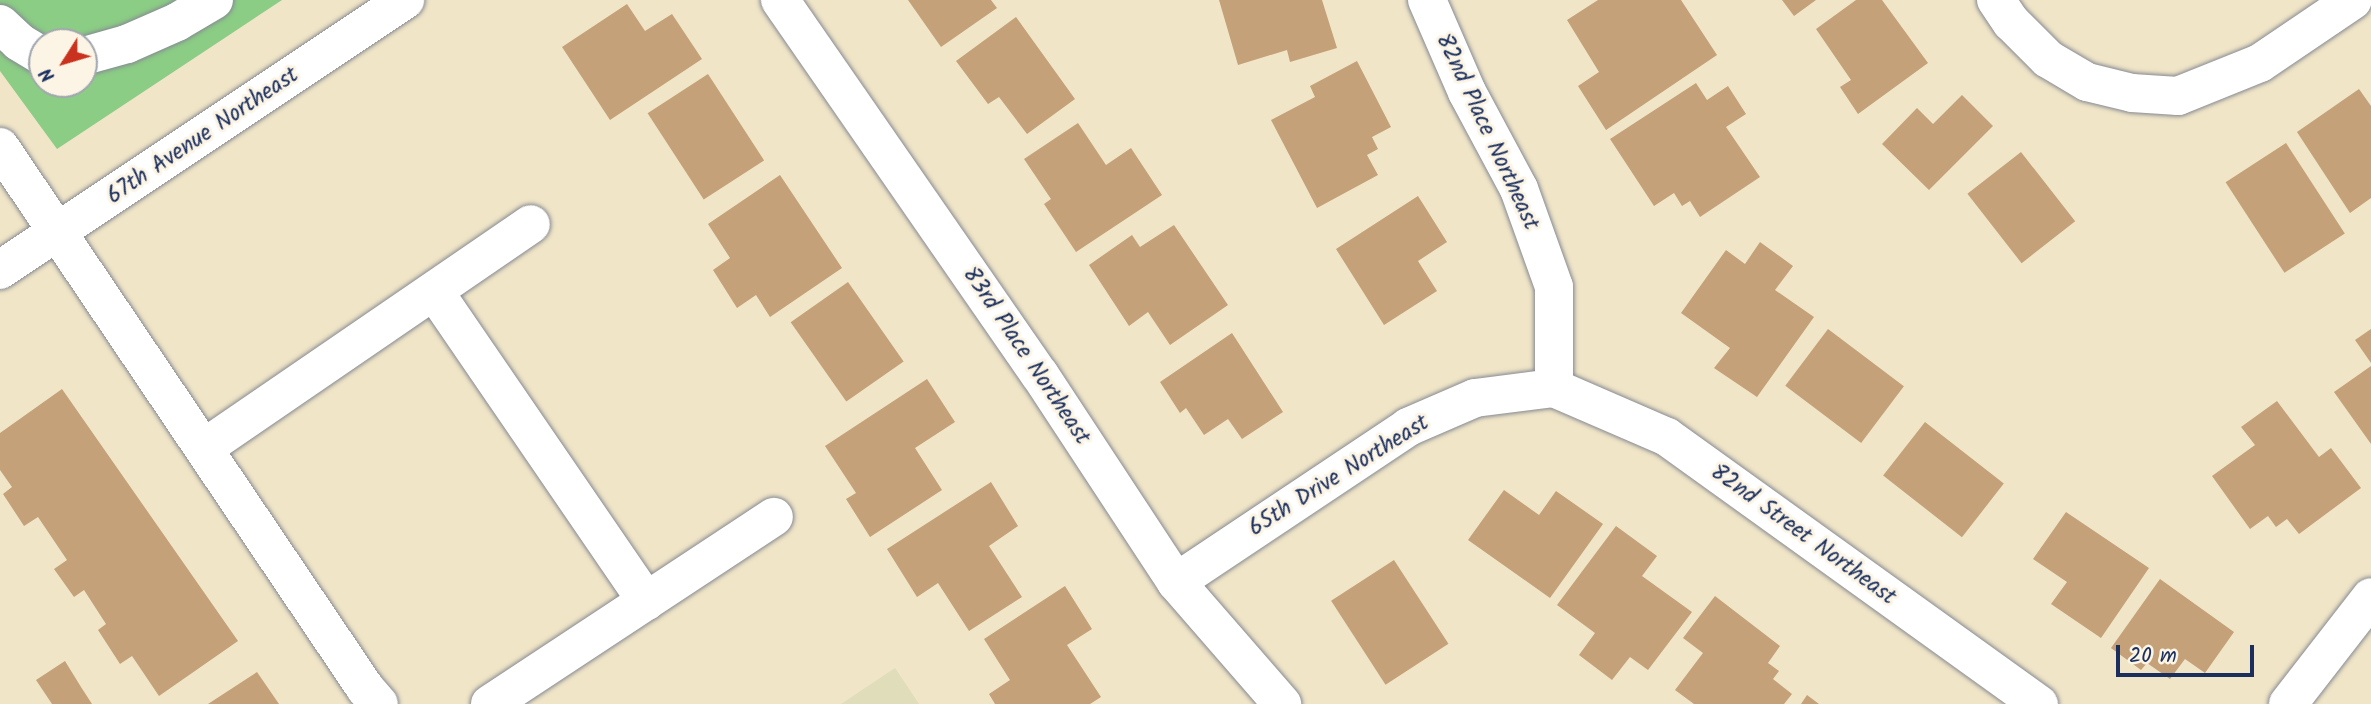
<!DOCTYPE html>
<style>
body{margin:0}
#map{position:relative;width:2371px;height:704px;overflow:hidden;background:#f0e5c7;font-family:Kalam,sans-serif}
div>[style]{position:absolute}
.built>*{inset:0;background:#e0ddbb}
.green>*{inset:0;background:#8bcd85}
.building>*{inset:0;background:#c4a178;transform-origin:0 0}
.roads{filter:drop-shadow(0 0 2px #868a92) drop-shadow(0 0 2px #868a92)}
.minor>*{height:38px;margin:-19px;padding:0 19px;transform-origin:19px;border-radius:19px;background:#fff}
.major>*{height:38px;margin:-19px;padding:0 19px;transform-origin:19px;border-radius:19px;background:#fff}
span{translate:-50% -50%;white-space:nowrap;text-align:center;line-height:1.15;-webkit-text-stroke:6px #fcf5e5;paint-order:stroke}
.street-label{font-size:23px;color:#1b2f5e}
.north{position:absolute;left:28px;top:28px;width:70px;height:70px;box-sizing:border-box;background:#fcf5e5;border:2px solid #a2a6af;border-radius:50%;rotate:233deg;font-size:19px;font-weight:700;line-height:28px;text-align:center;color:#1b2f5e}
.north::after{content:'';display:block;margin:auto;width:24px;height:32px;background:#c8321e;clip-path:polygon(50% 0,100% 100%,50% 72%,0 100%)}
.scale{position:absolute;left:2116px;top:645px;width:138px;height:32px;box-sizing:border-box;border:4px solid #1b2f5e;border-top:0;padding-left:9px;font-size:21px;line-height:24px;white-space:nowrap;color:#1b2f5e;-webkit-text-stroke:5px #fcf5e5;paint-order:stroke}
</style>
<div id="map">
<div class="built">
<i style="clip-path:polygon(895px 668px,919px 704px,841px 704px)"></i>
</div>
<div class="green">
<i style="clip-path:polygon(evenodd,0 0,282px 0,57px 149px,0 71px,0 0,42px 42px,84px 42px,84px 84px,42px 84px,42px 42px)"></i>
</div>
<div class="building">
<i style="clip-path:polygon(908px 0,991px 0,997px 8px,941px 47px)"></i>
<i style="clip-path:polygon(1219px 0,1322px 0,1337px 48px,1290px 62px,1287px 50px,1238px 65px)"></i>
<i style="clip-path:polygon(1598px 0,1681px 0,1717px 55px,1606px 130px,1578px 86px,1599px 72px,1567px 20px)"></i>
<i style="clip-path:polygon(1782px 0,1816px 0,1794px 16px)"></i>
<i style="clip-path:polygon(1856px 0,1882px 0,1928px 63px,1858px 114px,1840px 87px,1851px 80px,1816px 29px)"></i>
<i style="clip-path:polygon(627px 4px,645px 31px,672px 14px,702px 59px,610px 120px,562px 47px)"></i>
<i style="clip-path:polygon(1016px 17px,1075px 99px,1027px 134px,999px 97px,988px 104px,956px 61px)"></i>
<i style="clip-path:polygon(1357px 61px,1391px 127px,1372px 137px,1378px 149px,1367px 155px,1378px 175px,1317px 208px,1271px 120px,1315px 97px,1310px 86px)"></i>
<i style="left:708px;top:74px;width:103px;height:72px;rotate:57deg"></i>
<i style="clip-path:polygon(1696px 83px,1707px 100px,1728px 86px,1746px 114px,1726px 127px,1760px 177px,1700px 217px,1690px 201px,1682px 206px,1674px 193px,1654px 206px,1610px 139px)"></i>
<i style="clip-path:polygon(2359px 89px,2371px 106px,2371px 198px,2350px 213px,2297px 132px)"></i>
<i style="clip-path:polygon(1962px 95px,1993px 126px,1929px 190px,1882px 144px,1917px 108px,1933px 124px)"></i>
<i style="clip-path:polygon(1078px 123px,1106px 165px,1131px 148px,1162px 195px,1076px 252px,1044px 204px,1051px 199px,1024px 159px)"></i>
<i style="left:2286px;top:143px;width:108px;height:72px;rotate:57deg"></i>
<i style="left:2021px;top:152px;width:88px;height:68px;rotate:52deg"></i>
<i style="clip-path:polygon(780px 175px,842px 268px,770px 317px,756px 295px,737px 308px,713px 270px,730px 258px,708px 224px)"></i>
<i style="clip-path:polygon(1418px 196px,1447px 242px,1418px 261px,1437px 291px,1384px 325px,1336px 249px)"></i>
<i style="clip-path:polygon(1174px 225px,1228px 305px,1170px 345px,1148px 312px,1129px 326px,1089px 265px,1132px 235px,1140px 247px)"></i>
<i style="clip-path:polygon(1760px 242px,1793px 266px,1775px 290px,1814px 317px,1757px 397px,1714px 368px,1730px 348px,1681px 313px,1726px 250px,1745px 264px)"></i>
<i style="left:848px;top:282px;width:97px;height:70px;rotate:55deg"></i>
<i style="left:1828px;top:329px;width:95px;height:71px;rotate:37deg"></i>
<i style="clip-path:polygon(2371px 329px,2371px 363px,2355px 340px)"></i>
<i style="clip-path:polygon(1232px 333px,1283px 412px,1242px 439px,1228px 419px,1204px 435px,1186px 408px,1180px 413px,1160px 382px)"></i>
<i style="clip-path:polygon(2371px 366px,2371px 444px,2334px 392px)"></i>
<i style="clip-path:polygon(927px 379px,955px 422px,915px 448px,942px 490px,870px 537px,846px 499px,856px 493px,825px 446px)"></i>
<i style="clip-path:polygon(62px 389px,238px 641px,159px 696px,132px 656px,120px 664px,98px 630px,106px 624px,84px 590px,74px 597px,54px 569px,67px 560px,38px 517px,24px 526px,3px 494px,12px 487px,0 470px,0 433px)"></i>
<i style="clip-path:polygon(2277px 401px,2319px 457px,2331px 448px,2361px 488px,2299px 534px,2287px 519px,2276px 527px,2268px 516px,2250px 529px,2212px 476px,2255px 445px,2241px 427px)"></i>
<i style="left:1925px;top:422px;width:100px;height:68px;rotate:38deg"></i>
<i style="clip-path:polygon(991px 482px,1018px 526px,989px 546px,1022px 597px,969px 631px,938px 583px,917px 597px,887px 549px)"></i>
<i style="clip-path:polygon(1504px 490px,1539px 515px,1556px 491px,1603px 524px,1550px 598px,1468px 540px)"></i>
<i style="clip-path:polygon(2066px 512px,2149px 568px,2101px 638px,2051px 604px,2067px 582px,2033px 559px)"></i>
<i style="clip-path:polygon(1616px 526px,1657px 556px,1642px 576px,1692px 612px,1648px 670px,1630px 657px,1612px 680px,1579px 655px,1595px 633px,1557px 605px)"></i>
<i style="left:1394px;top:560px;width:100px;height:75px;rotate:57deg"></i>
<i style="clip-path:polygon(2160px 579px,2234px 632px,2205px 673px,2185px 659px,2170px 679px,2147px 663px,2141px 670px,2111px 648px)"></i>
<i style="clip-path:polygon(1065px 586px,1092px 629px,1067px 645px,1101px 697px,1090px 704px,995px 704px,989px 694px,1010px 680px,984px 639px)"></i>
<i style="clip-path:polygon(1715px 596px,1780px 646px,1768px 663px,1779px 671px,1773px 679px,1792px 694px,1784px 704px,1694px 704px,1675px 690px,1703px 653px,1683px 638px)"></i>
<i style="clip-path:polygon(65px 661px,81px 687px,92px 704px,52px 704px,36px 680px)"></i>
<i style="clip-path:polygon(257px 672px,279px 704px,208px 704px)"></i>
<i style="clip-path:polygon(1807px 695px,1819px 704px,1801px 704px)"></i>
</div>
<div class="roads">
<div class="minor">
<i style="left:780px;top:0;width:456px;rotate:55.3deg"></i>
<i style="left:1040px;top:375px;width:248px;rotate:56.7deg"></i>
<i style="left:1176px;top:582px;width:162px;rotate:49deg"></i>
<i style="left:1427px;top:0;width:100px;rotate:66.5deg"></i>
<i style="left:1467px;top:92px;width:110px;rotate:61.8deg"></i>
<i style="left:1519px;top:189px;width:104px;rotate:70.3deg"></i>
<i style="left:1554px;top:287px;width:101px;rotate:90deg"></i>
<i style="left:1996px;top:0;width:27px;rotate:56deg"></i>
<i style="left:2011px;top:22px;width:52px;rotate:45deg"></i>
<i style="left:2048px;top:59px;width:45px;rotate:30.5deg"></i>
<i style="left:2087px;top:82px;width:46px;rotate:13.7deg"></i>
<i style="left:2132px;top:93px;width:46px;rotate:3.7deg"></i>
<i style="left:2178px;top:96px;width:88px;rotate:-21.9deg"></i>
<i style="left:2260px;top:63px;width:112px;rotate:-34.1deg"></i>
<i style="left:0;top:24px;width:26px;rotate:43deg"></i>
<i style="left:19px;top:42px;width:27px;rotate:31deg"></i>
<i style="left:84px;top:56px;width:45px;rotate:-15.6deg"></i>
<i style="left:127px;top:44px;width:55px;rotate:-23.7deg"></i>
<i style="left:177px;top:22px;width:43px;rotate:-30.7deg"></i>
<i style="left:0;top:147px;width:653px;rotate:55.99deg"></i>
<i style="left:365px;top:688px;width:21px;rotate:49deg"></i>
<i style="left:434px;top:291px;width:376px;rotate:55.6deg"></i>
<i style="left:1554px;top:388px;width:123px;rotate:23.4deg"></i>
<i style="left:1667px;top:437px;width:458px;rotate:35.7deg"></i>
<i style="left:204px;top:448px;width:396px;rotate:-34.4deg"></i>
<i style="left:1176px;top:582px;width:279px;rotate:-33.7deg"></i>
<i style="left:1408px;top:427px;width:73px;rotate:-23.4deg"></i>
<i style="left:1475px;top:398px;width:80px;rotate:-7.2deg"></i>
<i style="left:490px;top:704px;width:340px;rotate:-33.4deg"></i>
<i style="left:2288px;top:704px;width:135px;rotate:-52.2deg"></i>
</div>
<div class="major">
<i style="left:0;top:270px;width:487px;rotate:-33.7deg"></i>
</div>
</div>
<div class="street-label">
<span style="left:1487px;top:132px;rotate:65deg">82nd Place Northeast</span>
<span style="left:203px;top:136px;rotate:-34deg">67th Avenue Northeast</span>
<span style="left:1026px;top:356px;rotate:56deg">83rd Place Northeast</span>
<span style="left:1339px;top:476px;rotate:-32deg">65th Drive Northeast</span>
<span style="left:1803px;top:535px;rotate:36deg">82nd Street Northeast</span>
</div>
<div class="north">N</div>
<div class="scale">20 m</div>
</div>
